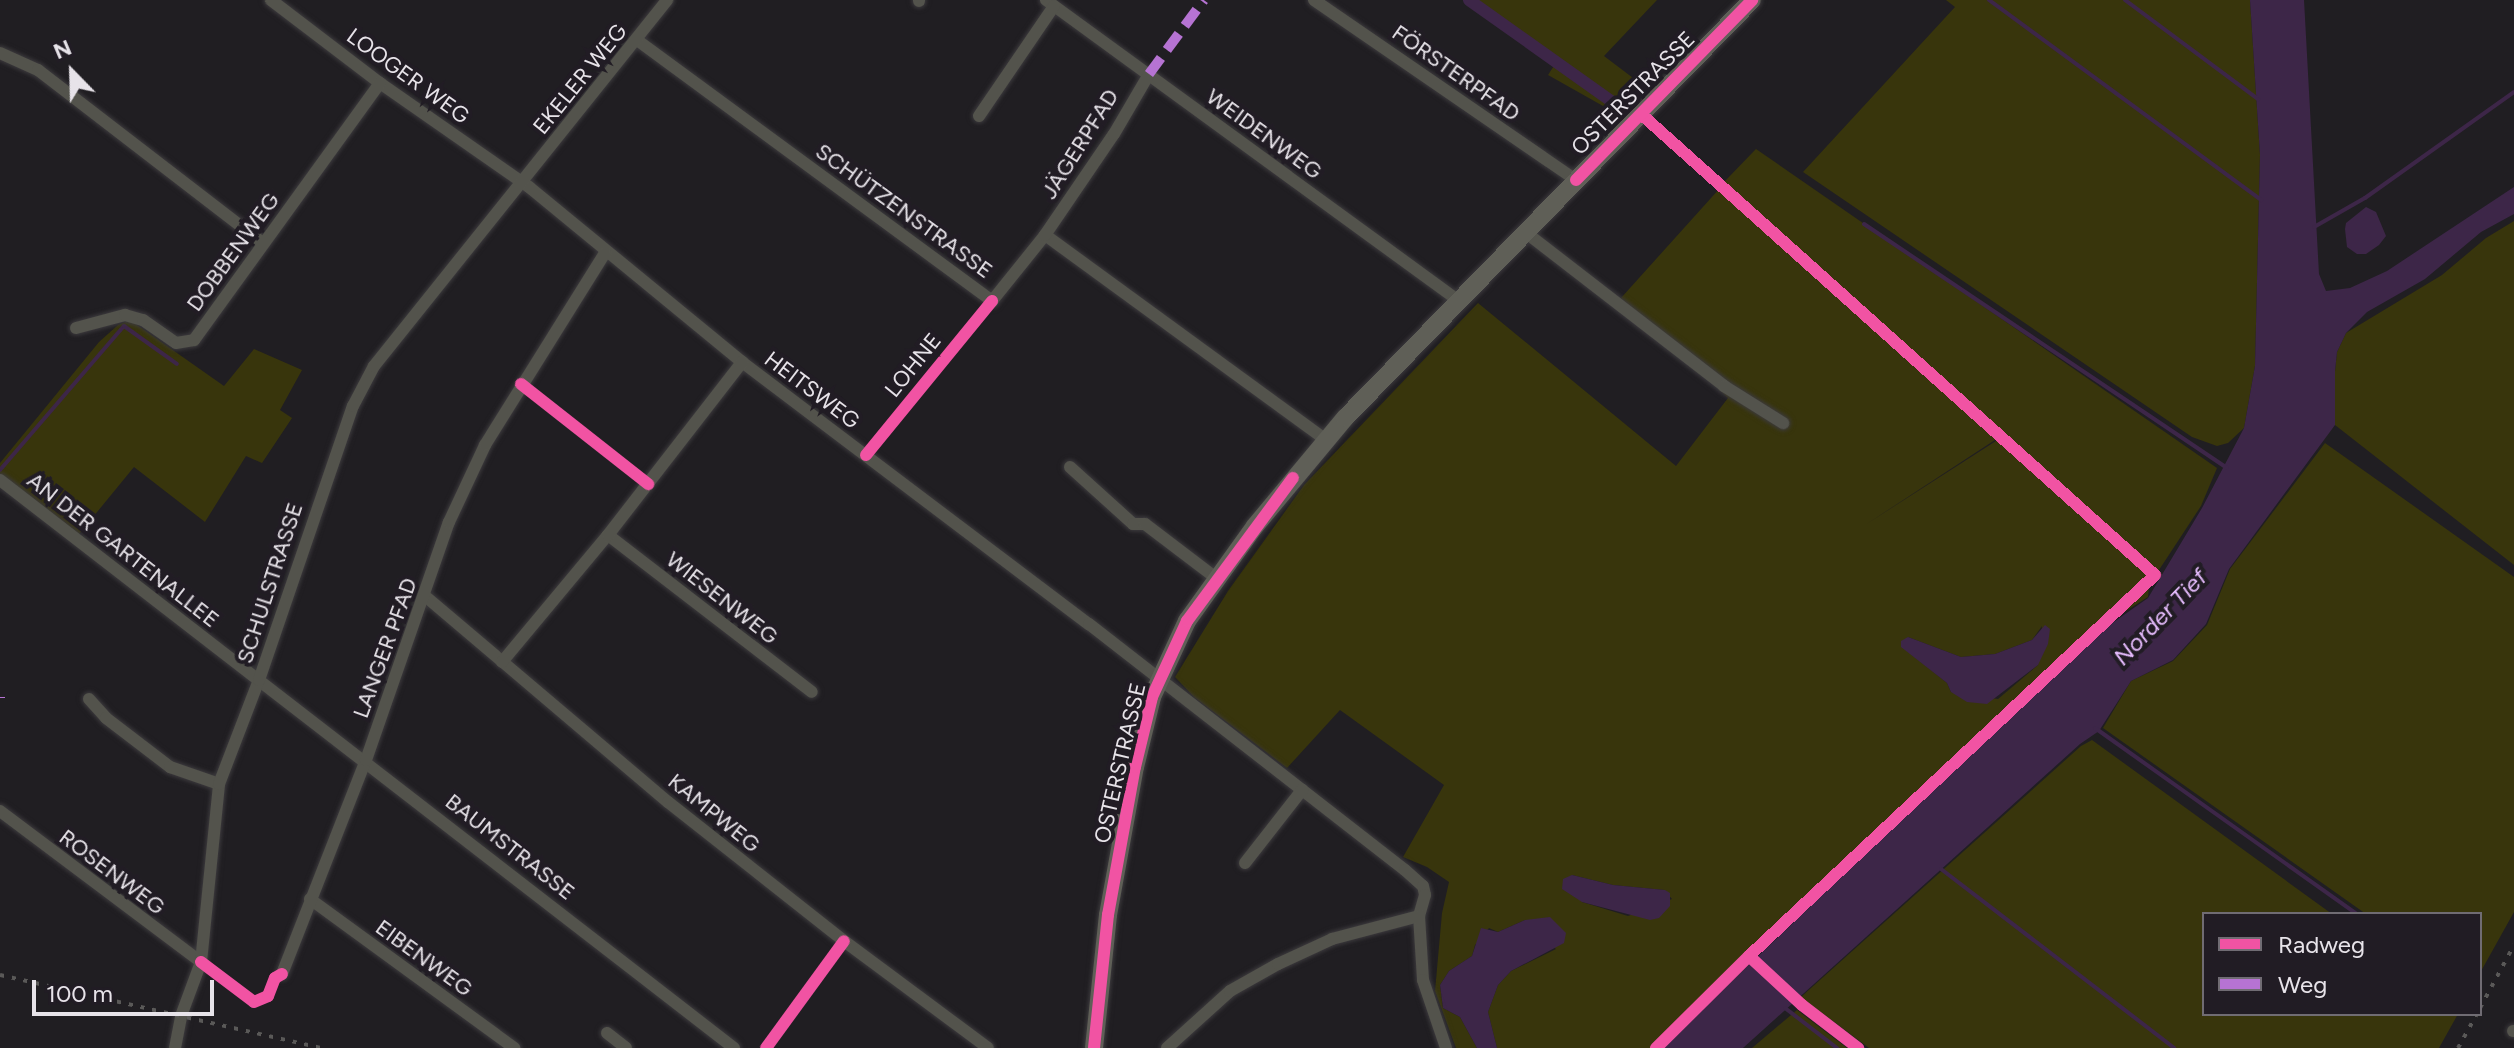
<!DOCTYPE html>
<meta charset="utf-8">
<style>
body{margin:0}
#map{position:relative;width:2514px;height:1048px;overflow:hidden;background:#201e22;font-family:Figtree,sans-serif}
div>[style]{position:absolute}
.green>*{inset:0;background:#38350c}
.water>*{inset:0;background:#3d2648}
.stream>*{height:4px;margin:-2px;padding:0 2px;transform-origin:2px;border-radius:2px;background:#3d2648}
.canal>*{height:12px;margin:-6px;padding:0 6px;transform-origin:6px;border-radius:6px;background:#3d2648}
.roads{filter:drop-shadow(0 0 2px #3c3a3d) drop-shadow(0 0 2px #3c3a3d)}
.street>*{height:12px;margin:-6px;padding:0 6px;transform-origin:6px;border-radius:6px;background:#53534c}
.secondary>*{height:18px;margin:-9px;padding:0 9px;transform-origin:9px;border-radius:9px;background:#5f5f57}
.rail>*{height:4px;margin-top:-2px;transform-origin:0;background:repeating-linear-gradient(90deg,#5a5958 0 4px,transparent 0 12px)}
.quiet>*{height:10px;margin-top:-5px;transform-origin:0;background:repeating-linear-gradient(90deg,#b673d3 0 20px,transparent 0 30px)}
.cycleway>*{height:12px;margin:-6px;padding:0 6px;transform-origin:6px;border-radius:6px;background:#f153a3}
span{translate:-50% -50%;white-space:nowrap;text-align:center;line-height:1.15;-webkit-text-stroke:8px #211c24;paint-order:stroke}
.street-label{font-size:22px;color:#e7e3e9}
.water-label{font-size:24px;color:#e6bcfe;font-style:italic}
.legend{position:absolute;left:2202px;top:912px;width:280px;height:104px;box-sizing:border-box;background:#211c24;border:2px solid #706c73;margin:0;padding:10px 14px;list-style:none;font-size:24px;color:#e7e3e9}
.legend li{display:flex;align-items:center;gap:16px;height:40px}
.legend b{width:40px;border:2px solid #706c73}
.north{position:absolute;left:32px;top:32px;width:80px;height:80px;-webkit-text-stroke:6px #211c24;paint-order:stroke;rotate:337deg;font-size:22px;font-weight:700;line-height:32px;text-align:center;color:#e7e3e9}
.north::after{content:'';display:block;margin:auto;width:28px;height:36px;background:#e7e3e9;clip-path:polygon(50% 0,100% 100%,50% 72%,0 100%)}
.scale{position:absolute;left:32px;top:980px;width:182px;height:36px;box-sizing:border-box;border:4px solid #e7e3e9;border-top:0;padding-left:10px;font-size:24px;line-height:28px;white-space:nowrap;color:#e7e3e9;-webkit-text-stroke:6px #211c24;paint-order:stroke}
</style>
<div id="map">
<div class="green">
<i style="clip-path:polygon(1468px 0,1657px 0,1604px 56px,1645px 87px,1619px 115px,1548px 75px,1557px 61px)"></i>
<i style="clip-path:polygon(1946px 0,2250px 0,2260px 155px,2255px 366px,2244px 428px,2228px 443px,2217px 446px,2192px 437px,1803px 172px,1955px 7px)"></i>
<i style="clip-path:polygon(1756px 149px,2217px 468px,2201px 506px,2157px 573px,1724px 182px)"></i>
<i style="clip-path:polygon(evenodd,1720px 188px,1998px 438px,1865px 525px,1999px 439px,2150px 576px,2148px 597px,2088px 635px,1654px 1048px,1497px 1048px,1488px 1012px,1498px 985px,1511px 971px,1556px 949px,1525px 920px,1498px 932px,1489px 928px,1475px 945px,1472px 956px,1449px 971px,1440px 985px,1443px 1008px,1460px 1017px,1477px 1048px,1456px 1048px,1435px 991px,1442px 913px,1449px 882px,1427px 867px,1403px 857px,1444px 785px,1340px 710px,1287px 768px,1194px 697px,1175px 677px,1228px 591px,1304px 485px,1478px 303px,1676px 466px,1728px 398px,1621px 298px,1720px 188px,2042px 626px,2038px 665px,1998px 699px,1951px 692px,1947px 683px,1906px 650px,1908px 637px,1961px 657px,1995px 654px,2032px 640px,2042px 626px,1720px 188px,1572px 875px,1613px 885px,1664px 890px,1672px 899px,1628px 916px,1582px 902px,1572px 875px)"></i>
<i style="clip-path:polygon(2514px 221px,2514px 565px,2335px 425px,2335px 371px,2337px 352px,2346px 333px,2442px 275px,2486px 238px)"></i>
<i style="clip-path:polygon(130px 320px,224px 386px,254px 349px,302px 370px,280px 410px,292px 418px,262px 463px,246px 456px,205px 522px,134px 467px,75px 539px,0 475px,0 463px,99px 342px,118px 325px)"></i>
<i style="clip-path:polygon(2325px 443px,2514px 577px,2514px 912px,2480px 973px,2480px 914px,2366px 914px,2103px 728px,2131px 681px,2173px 661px,2207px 625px,2230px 569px)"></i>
<i style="clip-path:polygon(2092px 740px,2332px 914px,2204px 914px,2204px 1014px,2458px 1014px,2439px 1048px,1869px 1048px,1801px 997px,2081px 746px)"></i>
<i style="clip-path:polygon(1797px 1010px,1847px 1048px,1752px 1048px)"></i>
</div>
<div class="water">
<i style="clip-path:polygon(2250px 0,2304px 0,2319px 274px,2326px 291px,2350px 288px,2387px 271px,2514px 187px,2514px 214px,2481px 232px,2425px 279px,2367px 312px,2346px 333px,2337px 352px,2335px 371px,2335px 425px,2229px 569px,2206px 624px,2173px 660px,2131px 681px,2099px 731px,2080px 744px,1743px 1048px,1662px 1048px,2091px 638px,2148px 598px,2202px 508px,2244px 428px,2255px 366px,2260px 155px)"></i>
<i style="clip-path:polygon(2366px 207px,2376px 212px,2386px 236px,2379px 245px,2366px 254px,2357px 254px,2347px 247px,2345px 229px,2346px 223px)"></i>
<i style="clip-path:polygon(2045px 625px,2050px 629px,2048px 644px,2038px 665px,1987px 704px,1967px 702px,1951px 692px,1947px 683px,1901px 647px,1901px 641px,1908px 637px,1961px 657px,1995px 654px,2032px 640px)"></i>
<i style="clip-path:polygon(1572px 875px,1613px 885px,1665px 890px,1670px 893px,1670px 906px,1659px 918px,1650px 920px,1582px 902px,1562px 889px,1563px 879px)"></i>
<i style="clip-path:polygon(1550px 917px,1566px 933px,1564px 943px,1511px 971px,1498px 985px,1488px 1012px,1497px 1048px,1477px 1048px,1460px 1017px,1443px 1008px,1440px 985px,1449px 971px,1472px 956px,1481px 928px,1498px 932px,1525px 920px)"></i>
</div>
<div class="stream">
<i style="left:1989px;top:0;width:338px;rotate:36.3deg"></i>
<i style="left:2125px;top:0;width:166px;rotate:36.7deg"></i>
<i style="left:1864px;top:224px;width:437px;rotate:33.9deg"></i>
<i style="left:2314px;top:227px;width:59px;rotate:-29.6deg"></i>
<i style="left:2365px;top:198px;width:183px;rotate:-35.4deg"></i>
<i style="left:0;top:470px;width:190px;rotate:-49.3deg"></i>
<i style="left:124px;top:326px;width:65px;rotate:35.6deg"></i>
<i style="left:2095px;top:728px;width:321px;rotate:35.4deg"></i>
<i style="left:1941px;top:869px;width:294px;rotate:37.5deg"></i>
<i style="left:1785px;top:1008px;width:66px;rotate:37.6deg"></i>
</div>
<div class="canal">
<i style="left:1469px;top:0;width:181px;rotate:35.4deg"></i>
</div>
<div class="roads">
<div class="street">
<i style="left:271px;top:0;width:137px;rotate:37.3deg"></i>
<i style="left:380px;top:83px;width:182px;rotate:34.9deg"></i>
<i style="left:529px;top:187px;width:276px;rotate:39.4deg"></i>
<i style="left:742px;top:362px;width:435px;rotate:37.1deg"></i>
<i style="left:1089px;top:624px;width:400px;rotate:37.9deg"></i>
<i style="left:1405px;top:870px;width:24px;rotate:42deg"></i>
<i style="left:1423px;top:886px;width:9px;rotate:77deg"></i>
<i style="left:1425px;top:895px;width:22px;rotate:106deg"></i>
<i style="left:1419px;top:916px;width:64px;rotate:86.4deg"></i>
<i style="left:1423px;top:980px;width:72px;rotate:71.3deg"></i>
<i style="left:1046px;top:0;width:511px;rotate:36.09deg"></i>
<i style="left:1314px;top:0;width:318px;rotate:34.5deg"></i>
<i style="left:919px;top:1px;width:1px;rotate:-90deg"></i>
<i style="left:637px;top:40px;width:441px;rotate:36.3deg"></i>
<i style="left:992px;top:301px;width:85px;rotate:-51.2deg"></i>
<i style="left:1045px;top:235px;width:348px;rotate:36.1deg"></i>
<i style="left:0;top:53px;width:42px;rotate:24.1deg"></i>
<i style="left:38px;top:70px;width:284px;rotate:37.6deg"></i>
<i style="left:979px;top:116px;width:133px;rotate:-55.7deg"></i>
<i style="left:1525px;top:232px;width:252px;rotate:37.7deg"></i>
<i style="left:1724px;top:386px;width:70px;rotate:32.1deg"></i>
<i style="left:1045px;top:235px;width:122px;rotate:-55.7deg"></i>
<i style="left:1114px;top:134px;width:69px;rotate:-59.7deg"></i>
<i style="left:76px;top:328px;width:51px;rotate:-14.9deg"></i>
<i style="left:125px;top:315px;width:19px;rotate:16deg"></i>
<i style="left:143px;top:320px;width:40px;rotate:34.9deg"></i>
<i style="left:176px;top:343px;width:18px;rotate:-9deg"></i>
<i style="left:194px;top:340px;width:317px;rotate:-54.1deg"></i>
<i style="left:1070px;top:467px;width:85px;rotate:42.1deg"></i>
<i style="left:1133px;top:524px;width:12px"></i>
<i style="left:1145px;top:524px;width:89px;rotate:37.3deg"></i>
<i style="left:0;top:480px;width:928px;rotate:37.73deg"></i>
<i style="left:608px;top:535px;width:257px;rotate:37.6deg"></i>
<i style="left:425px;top:596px;width:319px;rotate:40.3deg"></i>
<i style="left:668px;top:802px;width:224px;rotate:38.3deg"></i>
<i style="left:844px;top:941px;width:179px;rotate:36.6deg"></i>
<i style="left:502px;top:662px;width:165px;rotate:-50.2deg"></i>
<i style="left:608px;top:535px;width:219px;rotate:-52.2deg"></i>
<i style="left:89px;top:699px;width:25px;rotate:48deg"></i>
<i style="left:106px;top:718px;width:81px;rotate:37.4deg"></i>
<i style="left:170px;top:767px;width:52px;rotate:19.1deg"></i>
<i style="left:0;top:811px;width:251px;rotate:36.9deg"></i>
<i style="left:1245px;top:863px;width:93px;rotate:-52deg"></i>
<i style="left:310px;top:899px;width:253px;rotate:36.1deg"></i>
<i style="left:282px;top:974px;width:230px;rotate:-68.6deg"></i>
<i style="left:366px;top:760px;width:252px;rotate:-70.8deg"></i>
<i style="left:449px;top:522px;width:85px;rotate:-64.9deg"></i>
<i style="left:485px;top:445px;width:226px;rotate:-58deg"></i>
<i style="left:2513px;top:1031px;width:1px"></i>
<i style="left:607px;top:1033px;width:24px;rotate:38deg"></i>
<i style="left:175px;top:1048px;width:33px;rotate:-79deg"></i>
<i style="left:181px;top:1016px;width:58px;rotate:-69.7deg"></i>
<i style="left:201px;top:962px;width:179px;rotate:-84.2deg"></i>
<i style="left:219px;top:784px;width:111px;rotate:-69deg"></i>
<i style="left:259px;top:680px;width:290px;rotate:-71.1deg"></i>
<i style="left:353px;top:406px;width:45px;rotate:-62.3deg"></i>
<i style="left:374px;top:366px;width:469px;rotate:-51.3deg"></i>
<i style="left:1167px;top:1048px;width:85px;rotate:-42.1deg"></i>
<i style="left:1230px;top:991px;width:55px;rotate:-29.4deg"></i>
<i style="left:1278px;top:964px;width:60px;rotate:-24.8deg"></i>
<i style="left:1332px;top:939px;width:90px;rotate:-14.8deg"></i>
</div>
<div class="secondary">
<i style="left:1094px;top:1048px;width:134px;rotate:-84deg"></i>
<i style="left:1108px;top:915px;width:150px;rotate:-79.7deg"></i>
<i style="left:1135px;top:767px;width:72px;rotate:-76.3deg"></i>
<i style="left:1152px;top:697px;width:84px;rotate:-65.3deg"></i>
<i style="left:1187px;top:621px;width:117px;rotate:-54.4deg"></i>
<i style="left:1255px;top:526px;width:141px;rotate:-50.2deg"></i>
<i style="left:1345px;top:418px;width:583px;rotate:-45.76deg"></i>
</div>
</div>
<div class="rail">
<i style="left:0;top:975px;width:329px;rotate:12.8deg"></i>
<i style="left:2480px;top:1008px;width:72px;rotate:-61.6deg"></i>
<i style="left:2458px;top:1048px;width:39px;rotate:-61deg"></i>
</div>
<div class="quiet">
<i style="left:1149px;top:74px;width:92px;rotate:-53.4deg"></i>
<i style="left:0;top:697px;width:1px;rotate:90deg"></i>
</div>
<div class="cycleway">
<i style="left:1641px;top:114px;width:690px;rotate:41.89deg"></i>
<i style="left:2155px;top:575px;width:557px;rotate:136.82deg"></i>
<i style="left:1749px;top:956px;width:131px;rotate:135.3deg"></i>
<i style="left:1576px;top:180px;width:252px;rotate:-45.6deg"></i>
<i style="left:521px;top:384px;width:162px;rotate:38.2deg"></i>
<i style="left:866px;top:455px;width:199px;rotate:-50.7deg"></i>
<i style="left:1749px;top:956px;width:72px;rotate:42.8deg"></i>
<i style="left:1802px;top:1005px;width:71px;rotate:37.5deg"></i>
<i style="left:201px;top:962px;width:66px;rotate:37deg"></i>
<i style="left:254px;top:1002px;width:15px;rotate:-23deg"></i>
<i style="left:268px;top:996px;width:19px;rotate:-69deg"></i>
<i style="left:275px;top:978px;width:8px;rotate:-30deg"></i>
<i style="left:766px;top:1048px;width:132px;rotate:-53.9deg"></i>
<i style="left:1094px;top:1048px;width:134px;rotate:-84deg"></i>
<i style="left:1108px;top:915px;width:150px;rotate:-79.7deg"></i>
<i style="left:1135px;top:767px;width:72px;rotate:-76.3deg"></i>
<i style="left:1152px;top:697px;width:84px;rotate:-65.3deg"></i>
<i style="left:1187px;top:621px;width:178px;rotate:-53.5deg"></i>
</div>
<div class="street-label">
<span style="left:1456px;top:73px;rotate:35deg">FÖRSTERPFAD</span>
<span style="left:408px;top:76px;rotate:36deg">LOOGER WEG</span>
<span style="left:580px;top:79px;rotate:-51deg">EKELER WEG</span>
<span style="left:1633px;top:93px;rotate:-45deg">OSTERSTRASSE</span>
<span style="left:1264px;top:134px;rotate:36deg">WEIDENWEG</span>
<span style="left:1080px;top:144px;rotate:-58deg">JÄGERPFAD</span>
<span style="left:904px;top:211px;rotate:36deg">SCHÜTZENSTRASSE</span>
<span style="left:233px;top:252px;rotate:-54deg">DOBBENWEG</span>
<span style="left:913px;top:365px;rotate:-51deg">LOHNE</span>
<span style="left:812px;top:390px;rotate:37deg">HEITSWEG</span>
<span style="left:123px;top:550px;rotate:38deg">AN DER GARTENALLEE</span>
<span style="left:270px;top:583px;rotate:-72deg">SCHULSTRASSE</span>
<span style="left:722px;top:598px;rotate:38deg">WIESENWEG</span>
<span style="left:385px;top:648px;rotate:-70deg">LANGER PFAD</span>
<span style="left:1120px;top:763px;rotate:-77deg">OSTERSTRASSE</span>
<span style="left:714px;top:813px;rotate:39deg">KAMPWEG</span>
<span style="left:510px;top:847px;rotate:38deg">BAUMSTRASSE</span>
<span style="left:112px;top:872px;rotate:37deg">ROSENWEG</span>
<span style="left:424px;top:958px;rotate:36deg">EIBENWEG</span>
</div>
<div class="water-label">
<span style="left:2160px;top:617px;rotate:-46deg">Norder Tief</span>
</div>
<ul class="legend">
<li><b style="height:10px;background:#f153a3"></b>Radweg</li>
<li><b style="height:10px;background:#b673d3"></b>Weg</li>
</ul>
<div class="north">N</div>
<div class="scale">100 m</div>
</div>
